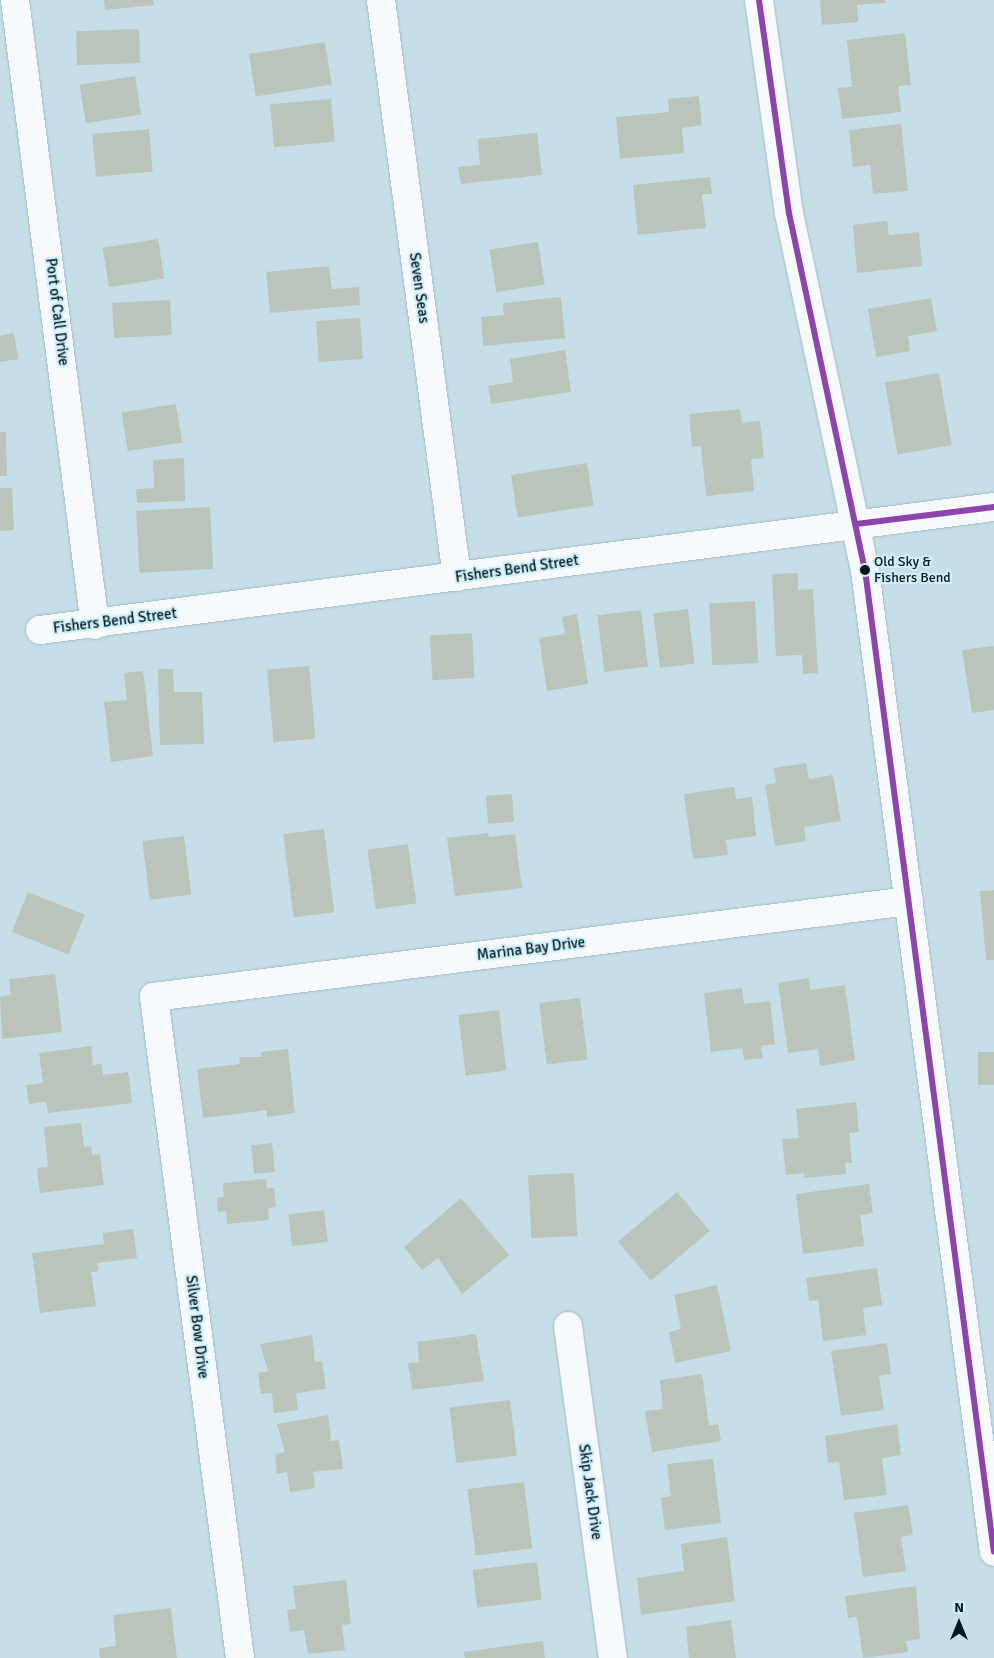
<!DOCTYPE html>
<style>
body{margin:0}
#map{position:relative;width:994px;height:1658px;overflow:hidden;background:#c6dee8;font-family:Signika,sans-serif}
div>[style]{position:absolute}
.building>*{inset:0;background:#bac4bb;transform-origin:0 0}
.roads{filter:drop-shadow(0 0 1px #a2bbc6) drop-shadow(0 0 1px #a2bbc6)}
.minor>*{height:28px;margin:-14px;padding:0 14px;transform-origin:14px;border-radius:14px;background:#f6fafc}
.bus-1>*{height:6px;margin:-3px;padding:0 3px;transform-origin:3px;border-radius:3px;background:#8e44ad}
.dots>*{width:14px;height:14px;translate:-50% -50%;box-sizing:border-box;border:2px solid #d1effb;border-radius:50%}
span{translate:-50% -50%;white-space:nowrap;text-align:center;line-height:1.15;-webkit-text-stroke:4.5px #d1effb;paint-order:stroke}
.bus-label{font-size:14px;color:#001720}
.left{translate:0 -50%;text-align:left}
.street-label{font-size:15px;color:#001720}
.north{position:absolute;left:934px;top:1598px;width:50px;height:50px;-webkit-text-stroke:4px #d1effb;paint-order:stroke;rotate:0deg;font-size:14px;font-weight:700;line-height:20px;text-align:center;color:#001720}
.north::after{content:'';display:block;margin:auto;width:18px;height:22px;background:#001720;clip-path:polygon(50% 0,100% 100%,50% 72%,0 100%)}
</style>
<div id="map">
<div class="building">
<i style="clip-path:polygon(104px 0,153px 0,154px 5px,105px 10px)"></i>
<i style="clip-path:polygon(820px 0,885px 0,885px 3px,857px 5px,858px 22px,822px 25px)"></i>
<i style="left:139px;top:29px;width:34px;height:63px;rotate:88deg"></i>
<i style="clip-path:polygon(905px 33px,911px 85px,898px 86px,901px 112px,842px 119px,838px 88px,852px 87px,847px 40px)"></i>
<i style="left:325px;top:42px;width:43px;height:77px;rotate:81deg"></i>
<i style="left:135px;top:76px;width:39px;height:56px;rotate:81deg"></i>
<i style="clip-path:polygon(699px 96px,702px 125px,682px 128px,684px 153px,620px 159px,616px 117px,669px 112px,668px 99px)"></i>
<i style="left:331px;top:99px;width:43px;height:61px;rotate:85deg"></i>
<i style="clip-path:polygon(901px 124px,908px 191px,873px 194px,870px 165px,853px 167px,849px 130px)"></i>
<i style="left:149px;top:129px;width:43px;height:57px;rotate:85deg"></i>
<i style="clip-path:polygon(537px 133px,542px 175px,461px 184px,458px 167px,480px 165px,478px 139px)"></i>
<i style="clip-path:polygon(710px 177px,712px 194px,702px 194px,706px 228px,638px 235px,633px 185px)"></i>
<i style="clip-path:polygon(887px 221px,889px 235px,919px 232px,922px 266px,857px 273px,853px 225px)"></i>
<i style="left:158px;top:239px;width:40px;height:56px;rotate:81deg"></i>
<i style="left:538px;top:242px;width:43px;height:49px;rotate:81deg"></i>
<i style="clip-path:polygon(329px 266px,332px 289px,359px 287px,360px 305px,270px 313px,266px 272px)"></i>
<i style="clip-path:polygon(561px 297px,565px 338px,483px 346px,481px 317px,504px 315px,503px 303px)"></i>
<i style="clip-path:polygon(931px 298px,937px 331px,908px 336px,910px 351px,876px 357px,868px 309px)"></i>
<i style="left:170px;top:300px;width:35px;height:58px;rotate:87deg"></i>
<i style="left:360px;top:318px;width:41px;height:44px;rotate:86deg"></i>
<i style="clip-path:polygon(14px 333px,18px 359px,0 362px,0 336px)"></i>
<i style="clip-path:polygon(565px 350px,571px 392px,491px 404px,488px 386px,513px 382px,510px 359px)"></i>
<i style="left:939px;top:373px;width:73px;height:55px;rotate:80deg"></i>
<i style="left:176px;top:404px;width:39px;height:55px;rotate:81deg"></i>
<i style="clip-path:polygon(740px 409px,742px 423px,760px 421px,764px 458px,751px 459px,754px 491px,706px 496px,701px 446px,692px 447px,689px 414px)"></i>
<i style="clip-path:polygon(0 432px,6px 432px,7px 476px,0 476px)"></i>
<i style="clip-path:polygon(184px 458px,185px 501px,137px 503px,136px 489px,154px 488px,153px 460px)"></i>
<i style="left:587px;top:463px;width:43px;height:77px;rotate:81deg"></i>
<i style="clip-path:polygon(0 488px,12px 488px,14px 530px,0 531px)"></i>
<i style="left:210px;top:507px;width:62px;height:74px;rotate:87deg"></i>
<i style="clip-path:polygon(798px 573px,798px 590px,813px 589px,818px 673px,803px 674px,802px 655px,776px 656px,772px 574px)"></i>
<i style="left:755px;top:601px;width:62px;height:46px;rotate:87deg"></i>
<i style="left:688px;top:609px;width:55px;height:35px;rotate:83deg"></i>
<i style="left:641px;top:610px;width:57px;height:44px;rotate:83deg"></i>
<i style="clip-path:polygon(577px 614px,588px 684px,547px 691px,539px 638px,565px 634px,562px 617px)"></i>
<i style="left:472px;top:633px;width:45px;height:42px;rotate:87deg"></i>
<i style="clip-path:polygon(994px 646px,994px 710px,972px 713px,962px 650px)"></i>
<i style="left:309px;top:666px;width:73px;height:42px;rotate:85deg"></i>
<i style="clip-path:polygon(158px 669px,173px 669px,174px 692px,202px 692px,204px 744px,160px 745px)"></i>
<i style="clip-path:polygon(143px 671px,153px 756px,111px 762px,104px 702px,127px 700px,124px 673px)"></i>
<i style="clip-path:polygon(806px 763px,809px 779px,833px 775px,841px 821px,804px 827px,806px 841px,775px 846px,765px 785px,776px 783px,774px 768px)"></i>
<i style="clip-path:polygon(734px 787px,736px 799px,752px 797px,756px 836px,726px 840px,728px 855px,693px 859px,684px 794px)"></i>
<i style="left:512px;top:794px;width:28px;height:26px;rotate:86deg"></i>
<i style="left:324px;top:829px;width:84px;height:41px;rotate:83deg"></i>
<i style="clip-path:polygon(488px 833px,489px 837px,515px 834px,522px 888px,455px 896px,447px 838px)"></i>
<i style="left:184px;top:836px;width:59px;height:42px;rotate:83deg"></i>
<i style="left:408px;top:844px;width:60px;height:41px;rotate:82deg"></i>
<i style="clip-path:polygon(994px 890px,994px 960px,986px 960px,980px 891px)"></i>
<i style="left:28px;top:892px;width:61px;height:43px;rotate:22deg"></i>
<i style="clip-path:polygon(55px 974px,62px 1032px,2px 1039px,0 997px,11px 995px,9px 979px)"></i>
<i style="clip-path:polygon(809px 978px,810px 990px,845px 985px,855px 1060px,820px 1066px,818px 1049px,788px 1053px,778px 983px)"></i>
<i style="clip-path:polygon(742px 988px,744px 1004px,770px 1001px,775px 1044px,761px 1046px,763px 1058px,744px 1060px,742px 1048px,711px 1052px,704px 993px)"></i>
<i style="left:580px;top:998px;width:62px;height:41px;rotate:83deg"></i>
<i style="left:499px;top:1010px;width:61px;height:41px;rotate:83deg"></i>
<i style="clip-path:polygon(91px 1046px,93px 1065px,102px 1064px,103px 1075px,128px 1072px,132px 1103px,48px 1113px,46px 1102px,29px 1104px,26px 1085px,43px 1083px,39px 1053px)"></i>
<i style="clip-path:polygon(288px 1049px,295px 1113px,267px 1117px,267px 1110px,203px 1118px,197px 1069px,240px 1064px,239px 1057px,262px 1057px,261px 1052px)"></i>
<i style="left:994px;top:1052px;width:33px;height:16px;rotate:90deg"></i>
<i style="clip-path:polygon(856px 1102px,859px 1132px,849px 1133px,852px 1163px,845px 1163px,846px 1174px,805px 1178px,804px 1173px,786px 1175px,782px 1139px,799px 1138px,796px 1109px)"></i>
<i style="clip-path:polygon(81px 1123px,84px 1147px,91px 1146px,92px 1155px,100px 1154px,104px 1185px,40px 1193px,37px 1168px,48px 1167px,44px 1127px)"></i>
<i style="left:272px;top:1143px;width:29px;height:21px;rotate:84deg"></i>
<i style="left:574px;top:1173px;width:63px;height:46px;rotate:87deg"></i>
<i style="clip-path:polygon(266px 1179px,267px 1188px,274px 1188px,276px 1207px,268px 1208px,269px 1220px,227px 1224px,226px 1211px,218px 1212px,217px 1198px,224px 1197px,223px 1183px)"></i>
<i style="clip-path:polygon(869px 1184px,873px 1213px,860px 1215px,864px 1246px,803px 1254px,796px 1194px)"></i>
<i style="left:677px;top:1192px;width:51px;height:77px;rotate:50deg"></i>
<i style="clip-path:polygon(461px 1198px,509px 1255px,462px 1294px,438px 1258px,422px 1270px,404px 1247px)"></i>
<i style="left:324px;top:1210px;width:32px;height:36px;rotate:83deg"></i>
<i style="clip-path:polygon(133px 1229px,137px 1258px,97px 1263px,99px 1271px,91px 1272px,96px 1306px,40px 1313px,32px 1253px,104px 1244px,103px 1233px)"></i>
<i style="clip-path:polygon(877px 1268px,882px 1305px,863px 1308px,866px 1335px,823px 1341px,818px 1300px,809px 1301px,806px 1278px)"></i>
<i style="clip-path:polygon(717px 1285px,731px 1351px,675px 1363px,669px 1332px,681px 1329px,674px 1295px)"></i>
<i style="clip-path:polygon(476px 1334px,484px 1381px,412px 1390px,408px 1363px,419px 1362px,417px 1342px)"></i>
<i style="clip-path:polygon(312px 1335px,315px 1362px,322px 1361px,326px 1389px,296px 1393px,298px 1410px,274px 1413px,272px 1393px,261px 1394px,258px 1373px,268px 1371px,260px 1344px)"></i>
<i style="clip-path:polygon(887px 1343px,891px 1374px,879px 1376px,884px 1410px,841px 1416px,831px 1351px)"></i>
<i style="clip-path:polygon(702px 1374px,709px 1426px,718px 1424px,721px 1441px,652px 1452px,645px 1411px,663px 1409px,660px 1380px)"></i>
<i style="left:510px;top:1400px;width:56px;height:61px;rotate:83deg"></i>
<i style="clip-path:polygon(328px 1415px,331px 1441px,339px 1440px,343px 1469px,313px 1472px,315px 1488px,290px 1492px,287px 1472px,277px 1474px,275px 1454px,285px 1452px,277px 1424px)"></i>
<i style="clip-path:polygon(897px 1424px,901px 1455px,882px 1458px,887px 1495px,844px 1500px,839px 1462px,828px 1463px,825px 1436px)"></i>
<i style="clip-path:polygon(713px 1459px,721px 1523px,665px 1530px,661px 1498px,671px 1496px,667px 1464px)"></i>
<i style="left:524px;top:1482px;width:67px;height:57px;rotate:83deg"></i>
<i style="clip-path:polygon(908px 1505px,913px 1535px,901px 1537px,906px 1571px,863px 1577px,854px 1513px)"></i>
<i style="clip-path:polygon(727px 1537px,735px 1601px,641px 1615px,637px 1578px,684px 1571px,681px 1544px)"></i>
<i style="left:537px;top:1562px;width:38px;height:65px;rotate:83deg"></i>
<i style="clip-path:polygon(346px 1580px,351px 1624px,342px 1625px,345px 1650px,308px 1654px,304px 1630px,290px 1632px,287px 1610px,296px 1609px,293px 1586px)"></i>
<i style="clip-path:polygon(916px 1586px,920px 1639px,906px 1641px,908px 1652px,863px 1658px,857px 1617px,848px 1618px,845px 1596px)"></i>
<i style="clip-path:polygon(171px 1608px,177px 1658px,100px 1658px,99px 1648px,116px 1646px,113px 1615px)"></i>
<i style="clip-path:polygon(731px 1620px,736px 1658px,689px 1658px,686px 1627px)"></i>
<i style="clip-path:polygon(543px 1641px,545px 1658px,465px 1658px,464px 1652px)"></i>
</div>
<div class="roads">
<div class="minor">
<i style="left:15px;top:0;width:630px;rotate:82.71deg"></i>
<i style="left:381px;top:0;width:582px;rotate:82.5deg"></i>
<i style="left:759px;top:0;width:215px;rotate:82deg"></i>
<i style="left:789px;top:213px;width:365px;rotate:78deg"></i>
<i style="left:865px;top:570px;width:990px;rotate:82.52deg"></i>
<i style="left:40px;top:630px;width:962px;rotate:-7.35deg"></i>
<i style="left:568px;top:1326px;width:335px;rotate:82.3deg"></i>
<i style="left:240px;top:1658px;width:667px;rotate:-97.41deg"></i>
<i style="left:154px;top:997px;width:761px;rotate:-7.25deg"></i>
</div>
</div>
<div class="bus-1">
<i style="left:759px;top:0;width:215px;rotate:82deg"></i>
<i style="left:789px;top:213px;width:365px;rotate:78deg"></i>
<i style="left:865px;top:570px;width:990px;rotate:82.52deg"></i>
<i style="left:856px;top:524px;width:139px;rotate:-7deg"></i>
</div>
<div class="dots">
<i style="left:865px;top:570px;background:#001720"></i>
</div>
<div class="bus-label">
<span class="left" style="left:874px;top:570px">Old Sky &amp;<br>Fishers Bend</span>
</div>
<div class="street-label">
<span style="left:419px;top:288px;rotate:82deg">Seven Seas</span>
<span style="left:57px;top:312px;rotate:83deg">Port of Call Drive</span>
<span style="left:517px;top:569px;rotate:-8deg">Fishers Bend Street</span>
<span style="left:115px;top:621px;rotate:-7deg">Fishers Bend Street</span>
<span style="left:531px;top:949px;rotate:-7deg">Marina Bay Drive</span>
<span style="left:197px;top:1327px;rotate:83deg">Silver Bow Drive</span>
<span style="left:590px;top:1492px;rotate:82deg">Skip Jack Drive</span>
</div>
<div class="north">N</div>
</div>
